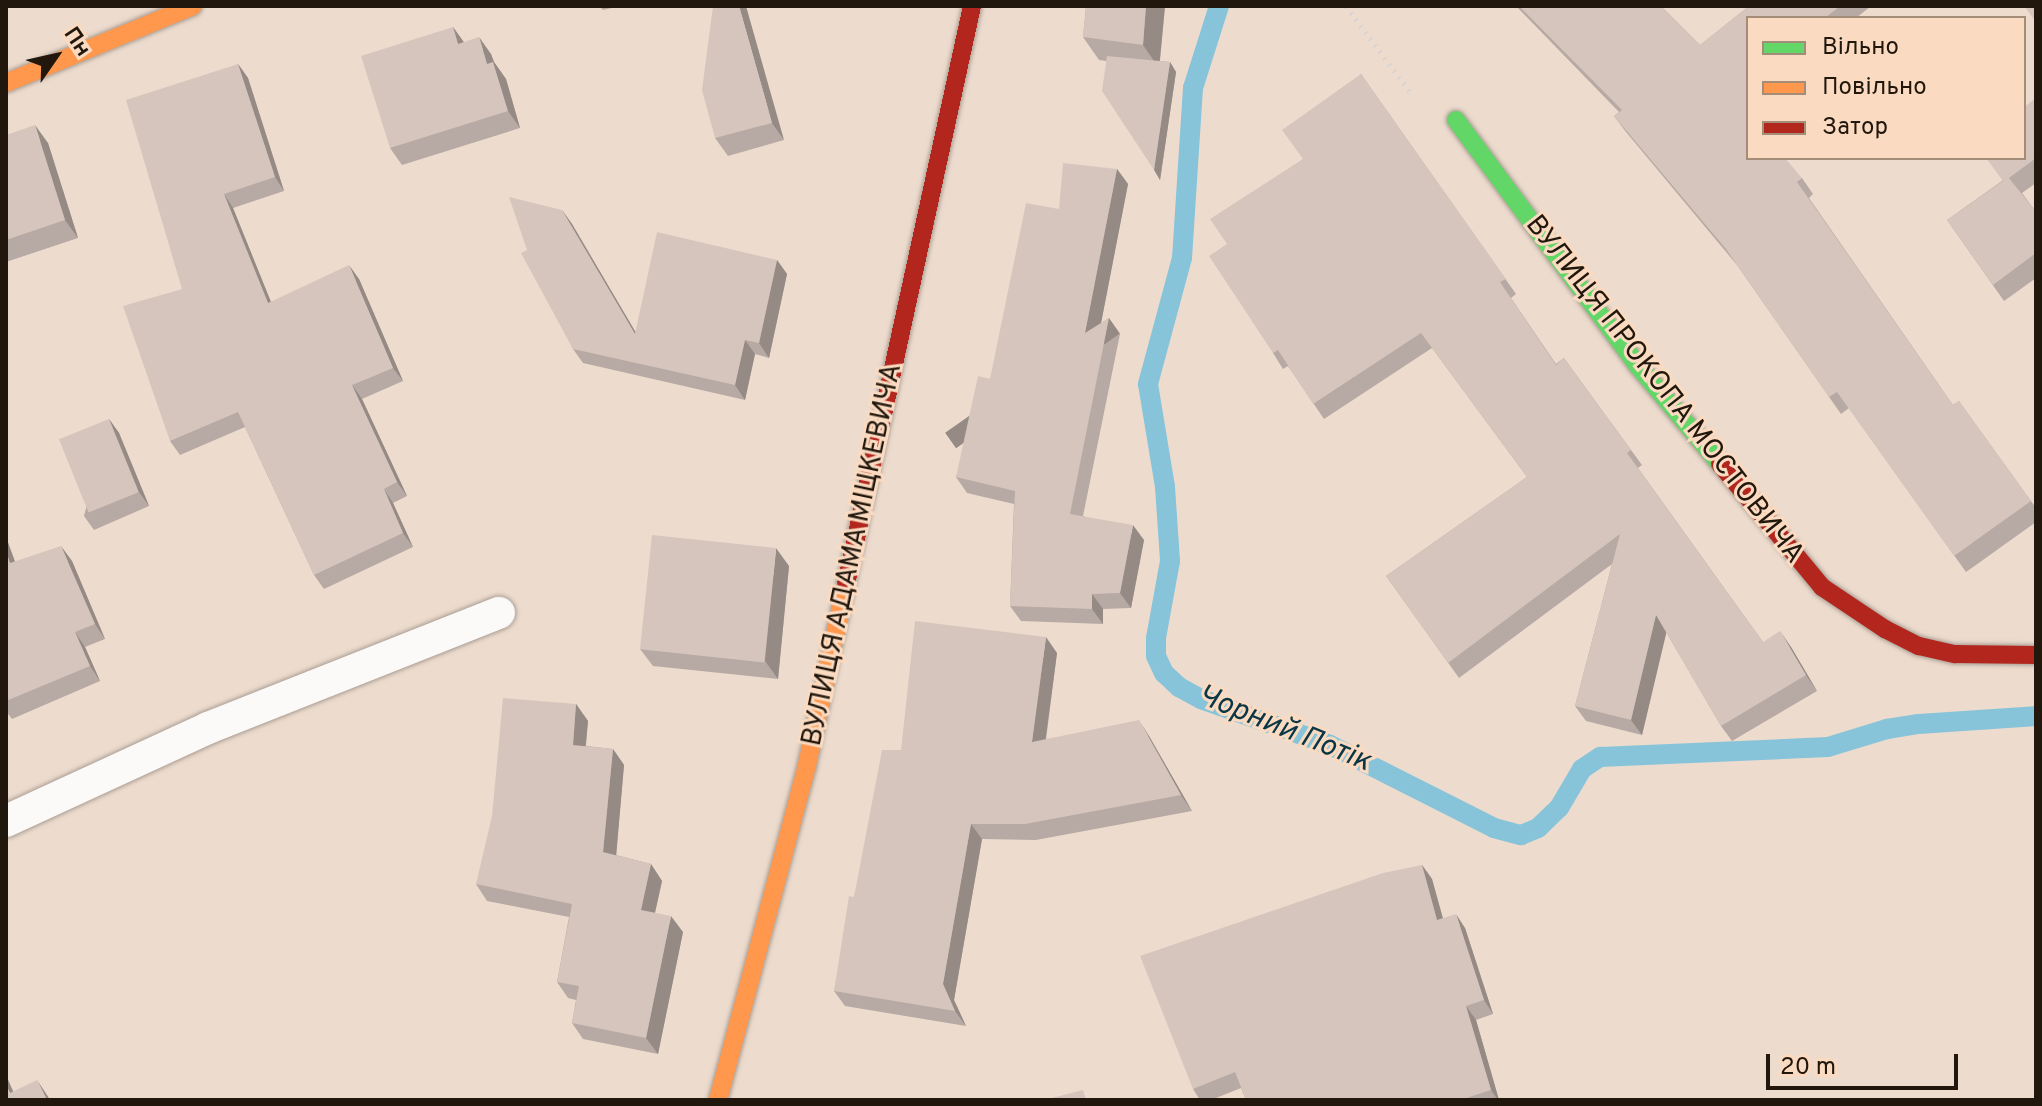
<!DOCTYPE html>
<meta charset="utf-8">
<style>
body{margin:0}
#map{position:relative;width:2042px;height:1106px;overflow:hidden;background:#eddcce;font-family:Overpass,sans-serif}
div>[style]{position:absolute}
.stream>*{height:20px;margin:-10px;padding:0 10px;transform-origin:10px;border-radius:10px;background:#88c4d9}
.path>*{height:5px;margin-top:-2.5px;transform-origin:0;background:repeating-linear-gradient(90deg,#d9d4d1 0 2px,transparent 0 8px)}
.roads{filter:drop-shadow(0 0 2px #aa9d93) drop-shadow(0 0 2px #aa9d93)}
.lane>*{height:32px;margin:-16px;padding:0 16px;transform-origin:16px;border-radius:16px;background:#fcfaf8}
.fast>*{height:18px;margin:-9px;padding:0 9px;transform-origin:9px;border-radius:9px;background:#63d668}
.slow>*{height:18px;margin:-9px;padding:0 9px;transform-origin:9px;border-radius:9px;background:#ff974d}
.jam>*{height:18px;margin:-9px;padding:0 9px;transform-origin:9px;border-radius:9px;background:#b3261e}
.wall>*{inset:0;background:#b7a9a3}
.shaded-wall>*{inset:0;background:#958a84;transform-origin:0 0}
.building>*{inset:0;background:#d5c5bd;transform-origin:0 0}
span{translate:-50% -50%;white-space:nowrap;text-align:center;line-height:1.15;-webkit-text-stroke:6px #fadbc1;paint-order:stroke}
.street-label{font-size:28px;color:#21170d}
.water-label{font-size:30px;color:#0a3645;font-style:italic}
.frame{position:absolute;inset:0;border:8px solid #21170d;pointer-events:none}
.legend{position:absolute;left:1746px;top:16px;width:280px;height:144px;box-sizing:border-box;background:#fadbc1;border:2px solid #a38d79;margin:0;padding:10px 14px;list-style:none;font-size:24px;color:#21170d}
.legend li{display:flex;align-items:center;gap:16px;height:40px}
.legend b{width:40px;border:2px solid #a38d79}
.north{position:absolute;left:16px;top:16px;width:80px;height:80px;-webkit-text-stroke:6px #fadbc1;paint-order:stroke;rotate:56deg;font-size:22px;font-weight:700;line-height:32px;text-align:center;color:#21170d}
.north::after{content:'';display:block;margin:auto;width:28px;height:36px;background:#21170d;clip-path:polygon(50% 0,100% 100%,50% 72%,0 100%)}
.scale{position:absolute;left:1766px;top:1054px;width:192px;height:36px;box-sizing:border-box;border:4px solid #21170d;border-top:0;padding-left:10px;font-size:24px;line-height:28px;white-space:nowrap;color:#21170d;-webkit-text-stroke:6px #fadbc1;paint-order:stroke}
</style>
<div id="map">
<div class="stream">
<i style="left:1219px;top:6px;width:86px;rotate:107.6deg"></i>
<i style="left:1193px;top:88px;width:170px;rotate:93.7deg"></i>
<i style="left:1182px;top:258px;width:131px;rotate:105.1deg"></i>
<i style="left:1148px;top:384px;width:104px;rotate:80.6deg"></i>
<i style="left:1165px;top:487px;width:74px;rotate:86.1deg"></i>
<i style="left:1170px;top:561px;width:78px;rotate:100.3deg"></i>
<i style="left:1156px;top:638px;width:18px;rotate:90deg"></i>
<i style="left:1156px;top:656px;width:19px;rotate:65deg"></i>
<i style="left:1164px;top:673px;width:21px;rotate:43deg"></i>
<i style="left:1179px;top:687px;width:25px;rotate:29deg"></i>
<i style="left:1201px;top:699px;width:137px;rotate:19.6deg"></i>
<i style="left:1330px;top:745px;width:184px;rotate:26.8deg"></i>
<i style="left:1494px;top:828px;width:28px;rotate:15deg"></i>
<i style="left:1521px;top:835px;width:18px;rotate:-22deg"></i>
<i style="left:1538px;top:828px;width:29px;rotate:-44deg"></i>
<i style="left:1559px;top:808px;width:45px;rotate:-59.5deg"></i>
<i style="left:1582px;top:769px;width:22px;rotate:-34deg"></i>
<i style="left:1600px;top:757px;width:228px;rotate:-2.5deg"></i>
<i style="left:1828px;top:747px;width:62px;rotate:-17deg"></i>
<i style="left:1887px;top:729px;width:32px;rotate:-9deg"></i>
<i style="left:1919px;top:724px;width:117px;rotate:-3.9deg"></i>
</div>
<div class="path">
<i style="left:1346px;top:6px;width:107px;rotate:53.3deg"></i>
</div>
<div class="roads">
<div class="lane">
<i style="left:6px;top:821px;width:222px;rotate:-24.7deg"></i>
<i style="left:208px;top:728px;width:313px;rotate:-21.6deg"></i>
</div>
<div class="fast">
<i style="left:1456px;top:120px;width:306px;rotate:53.5deg"></i>
<i style="left:1638px;top:366px;width:128px;rotate:50.1deg"></i>
</div>
<div class="slow">
<i style="left:6px;top:83px;width:202px;rotate:-22.4deg"></i>
<i style="left:718px;top:1100px;width:347px;rotate:-75.1deg"></i>
<i style="left:807px;top:765px;width:185px;rotate:-77.8deg"></i>
</div>
<div class="jam">
<i style="left:1720px;top:464px;width:160px;rotate:50.3deg"></i>
<i style="left:1822px;top:587px;width:76px;rotate:33.7deg"></i>
<i style="left:1885px;top:629px;width:38px;rotate:27deg"></i>
<i style="left:1919px;top:646px;width:37px;rotate:13deg"></i>
<i style="left:1955px;top:654px;width:81px;rotate:0.7deg"></i>
<i style="left:846px;top:584px;width:592px;rotate:-77.7deg"></i>
</div>
</div>
<div class="wall">
<i style="clip-path:polygon(599px 6px,620px 6px,603px 10px)"></i>
<i style="clip-path:polygon(713px 6px,784px 140px,728px 156px,715px 138px)"></i>
<i style="clip-path:polygon(1086px 6px,1165px 6px,1160px 61px,1170px 62px,1176px 72px,1160px 180px,1106px 61px,1099px 60px,1083px 37px)"></i>
<i style="clip-path:polygon(1516px 6px,1661px 6px,1700px 45px,1749px 6px,1871px 6px,1856px 18px,1748px 18px,1748px 158px,1802px 178px,1813px 194px,1809px 198px,1953px 405px,1959px 401px,2036px 508px,2036px 522px,1966px 572px,1849px 408px,1841px 414px,1737px 265px,1626px 132px,1614px 116px,1619px 112px)"></i>
<i style="clip-path:polygon(453px 27px,463px 42px,491px 54px,494px 62px,506px 79px,520px 128px,402px 165px,390px 148px)"></i>
<i style="clip-path:polygon(238px 64px,248px 78px,284px 191px,233px 208px,271px 302px,359px 279px,403px 381px,362px 399px,407px 496px,393px 503px,413px 547px,324px 589px,314px 575px,245px 427px,180px 455px,170px 441px,182px 289px)"></i>
<i style="clip-path:polygon(1361px 74px,1516px 294px,1511px 298px,1556px 364px,1564px 358px,1642px 465px,1638px 468px,1763px 642px,1791px 647px,1817px 691px,1732px 741px,1721px 726px,1666px 632px,1642px 735px,1586px 721px,1575px 706px,1612px 564px,1459px 678px,1386px 576px,1527px 477px,1432px 348px,1324px 419px,1288px 366px,1283px 369px,1273px 353px,1227px 244px,1303px 159px)"></i>
<i style="clip-path:polygon(2036px 98px,2036px 183px,2022px 193px,2036px 212px,2036px 278px,2004px 301px,1947px 220px,2002px 181px)"></i>
<i style="clip-path:polygon(6px 135px,48px 143px,78px 238px,6px 262px)"></i>
<i style="clip-path:polygon(1117px 169px,1128px 184px,1101px 323px,1120px 334px,1083px 516px,1144px 540px,1131px 608px,1103px 609px,1103px 624px,1021px 621px,1010px 606px,1014px 504px,967px 493px,956px 477px,990px 379px,1059px 209px)"></i>
<i style="clip-path:polygon(562px 210px,572px 224px,635px 332px,777px 260px,787px 274px,769px 358px,755px 354px,745px 400px,583px 363px,573px 349px,527px 250px)"></i>
<i style="clip-path:polygon(109px 419px,119px 433px,149px 506px,94px 530px,84px 516px)"></i>
<i style="clip-path:polygon(6px 537px,15px 562px,72px 561px,105px 639px,85px 647px,100px 681px,12px 719px,6px 711px)"></i>
<i style="clip-path:polygon(789px 566px,778px 679px,653px 666px,640px 649px)"></i>
<i style="clip-path:polygon(1057px 653px,1046px 740px,1149px 736px,1192px 811px,1036px 840px,982px 839px,954px 1000px,966px 1026px,845px 1006px,834px 991px,854px 897px,901px 750px)"></i>
<i style="clip-path:polygon(576px 704px,588px 721px,586px 746px,613px 749px,624px 765px,616px 855px,651px 864px,662px 881px,655px 913px,683px 932px,658px 1054px,583px 1039px,572px 1023px,576px 1000px,568px 998px,557px 982px,569px 917px,487px 901px,476px 884px)"></i>
<i style="clip-path:polygon(1422px 865px,1432px 879px,1443px 918px,1465px 928px,1493px 1014px,1476px 1020px,1499px 1100px,1246px 1100px,1241px 1088px,1211px 1100px,1200px 1100px,1193px 1089px)"></i>
</div>
<div class="shaded-wall">
<i style="clip-path:polygon(739px 6px,746px 6px,784px 140px,772px 123px)"></i>
<i style="clip-path:polygon(1146px 6px,1165px 6px,1159px 68px,1143px 45px)"></i>
<i style="clip-path:polygon(453px 27px,466px 45px,458px 44px)"></i>
<i style="clip-path:polygon(479px 37px,491px 54px,494px 62px,506px 79px,520px 128px,508px 111px,487px 64px)"></i>
<i style="clip-path:polygon(1170px 62px,1176px 72px,1160px 180px,1154px 170px)"></i>
<i style="clip-path:polygon(238px 64px,248px 78px,284px 191px,275px 177px)"></i>
<i style="clip-path:polygon(35px 125px,48px 143px,78px 238px,65px 220px)"></i>
<i style="clip-path:polygon(1117px 169px,1128px 184px,1096px 349px,1085px 333px)"></i>
<i style="clip-path:polygon(224px 194px,233px 208px,277px 317px,268px 303px)"></i>
<i style="clip-path:polygon(562px 210px,572px 224px,645px 348px,635px 334px)"></i>
<i style="clip-path:polygon(777px 260px,787px 274px,769px 358px,759px 343px)"></i>
<i style="clip-path:polygon(349px 265px,359px 279px,403px 381px,393px 368px)"></i>
<i style="left:1109px;top:318px;width:19px;height:200px;rotate:55deg"></i>
<i style="clip-path:polygon(745px 340px,755px 354px,745px 400px,735px 385px)"></i>
<i style="clip-path:polygon(352px 385px,362px 399px,407px 496px,397px 482px)"></i>
<i style="clip-path:polygon(109px 419px,119px 433px,149px 506px,139px 492px)"></i>
<i style="clip-path:polygon(384px 489px,393px 503px,413px 547px,403px 533px)"></i>
<i style="clip-path:polygon(1133px 525px,1144px 540px,1131px 608px,1120px 593px)"></i>
<i style="clip-path:polygon(6px 537px,21px 578px,10px 563px,6px 551px)"></i>
<i style="clip-path:polygon(61px 546px,72px 561px,105px 639px,95px 624px)"></i>
<i style="clip-path:polygon(776px 548px,789px 566px,778px 679px,765px 661px)"></i>
<i style="clip-path:polygon(1092px 594px,1103px 609px,1103px 624px,1092px 609px)"></i>
<i style="clip-path:polygon(1656px 615px,1667px 630px,1642px 735px,1631px 720px)"></i>
<i style="clip-path:polygon(1780px 631px,1791px 647px,1817px 691px,1806px 675px)"></i>
<i style="clip-path:polygon(75px 632px,85px 647px,100px 681px,90px 666px)"></i>
<i style="clip-path:polygon(1046px 637px,1057px 653px,1043px 758px,1032px 742px)"></i>
<i style="clip-path:polygon(576px 704px,588px 721px,584px 761px,573px 745px)"></i>
<i style="clip-path:polygon(1139px 720px,1149px 736px,1192px 811px,1181px 795px)"></i>
<i style="clip-path:polygon(613px 749px,624px 765px,615px 869px,603px 852px)"></i>
<i style="clip-path:polygon(971px 824px,982px 839px,954px 1000px,966px 1026px,955px 1011px,943px 984px)"></i>
<i style="clip-path:polygon(651px 864px,662px 881px,652px 926px,641px 910px)"></i>
<i style="clip-path:polygon(1422px 865px,1432px 879px,1447px 934px,1437px 920px)"></i>
<i style="clip-path:polygon(1456px 914px,1465px 928px,1493px 1014px,1484px 1000px)"></i>
<i style="clip-path:polygon(671px 916px,683px 932px,658px 1054px,646px 1038px)"></i>
<i style="clip-path:polygon(1466px 1006px,1476px 1020px,1499px 1100px,1498px 1100px,1491px 1090px)"></i>
<i style="clip-path:polygon(6px 1075px,17px 1100px,10px 1093px,6px 1085px)"></i>
<i style="clip-path:polygon(37px 1080px,47px 1095px,50px 1100px,47px 1100px)"></i>
</div>
<div class="building">
<i style="clip-path:polygon(713px 6px,739px 6px,772px 123px,715px 138px,702px 90px)"></i>
<i style="clip-path:polygon(1086px 6px,1146px 6px,1143px 45px,1083px 37px)"></i>
<i style="clip-path:polygon(1519px 6px,1661px 6px,1700px 45px,1749px 6px,1840px 6px,1825px 18px,1748px 18px,1748px 158px,1785px 158px,1802px 178px,1797px 182px,1953px 405px,1959px 401px,2031px 501px,1954px 556px,1837px 392px,1829px 397px,1726px 249px,1614px 116px,1622px 110px)"></i>
<i style="clip-path:polygon(2024px 6px,2036px 6px,2036px 22px)"></i>
<i style="clip-path:polygon(453px 27px,458px 44px,479px 37px,487px 64px,493px 62px,508px 111px,390px 148px,361px 56px)"></i>
<i style="clip-path:polygon(1107px 56px,1170px 62px,1154px 170px,1102px 91px)"></i>
<i style="clip-path:polygon(238px 64px,275px 177px,224px 194px,268px 303px,349px 265px,393px 368px,352px 385px,397px 482px,384px 489px,403px 533px,314px 575px,238px 412px,170px 441px,123px 306px,182px 289px,126px 100px)"></i>
<i style="clip-path:polygon(1361px 74px,1506px 279px,1500px 282px,1556px 365px,1564px 358px,1631px 450px,1627px 453px,1763px 642px,1780px 631px,1806px 675px,1721px 726px,1656px 615px,1631px 720px,1575px 706px,1620px 534px,1448px 663px,1386px 576px,1527px 477px,1421px 333px,1313px 404px,1278px 350px,1273px 353px,1209px 256px,1227px 244px,1210px 219px,1303px 159px,1282px 130px)"></i>
<i style="clip-path:polygon(2036px 98px,2036px 158px,2009px 178px,2036px 212px,2036px 253px,1993px 285px,1947px 220px,2003px 181px,1986px 158px,2024px 158px,2024px 107px)"></i>
<i style="clip-path:polygon(35px 125px,65px 220px,6px 240px,6px 135px)"></i>
<i style="clip-path:polygon(1063px 163px,1117px 169px,1085px 333px,1109px 318px,1070px 514px,1133px 525px,1120px 593px,1092px 594px,1092px 609px,1010px 606px,1015px 491px,956px 477px,978px 376px,990px 379px,1026px 203px,1059px 209px)"></i>
<i style="clip-path:polygon(509px 197px,562px 210px,635px 334px,657px 232px,777px 260px,759px 343px,745px 340px,735px 385px,573px 349px,521px 253px,527px 250px)"></i>
<i style="left:109px;top:419px;width:79px;height:54px;rotate:68deg"></i>
<i style="left:652px;top:535px;width:125px;height:115px;rotate:6deg"></i>
<i style="clip-path:polygon(61px 546px,95px 624px,75px 632px,90px 666px,6px 701px,6px 551px,10px 563px)"></i>
<i style="clip-path:polygon(915px 621px,1046px 637px,1032px 742px,1139px 720px,1181px 795px,1025px 824px,971px 824px,943px 984px,955px 1011px,834px 991px,849px 896px,854px 897px,882px 750px,901px 750px)"></i>
<i style="clip-path:polygon(503px 698px,576px 704px,573px 745px,613px 749px,603px 852px,651px 864px,641px 910px,671px 916px,646px 1038px,572px 1023px,579px 986px,557px 982px,572px 904px,476px 884px,492px 816px)"></i>
<i style="clip-path:polygon(1422px 865px,1437px 920px,1456px 914px,1484px 1000px,1466px 1006px,1491px 1090px,1460px 1100px,1246px 1100px,1235px 1072px,1193px 1089px,1140px 956px,1383px 873px)"></i>
<i style="clip-path:polygon(37px 1080px,47px 1100px,6px 1100px,6px 1085px,10px 1093px)"></i>
<i style="clip-path:polygon(1083px 1090px,1086px 1100px,1044px 1100px)"></i>
</div>
<div class="street-label">
<span style="left:1664px;top:390px;rotate:52deg">ВУЛИЦЯ ПРОКОПА МОСТОВИЧА</span>
<span style="left:853px;top:555px;rotate:-78deg">ВУЛИЦЯ АДАМА МІЦКЕВИЧА</span>
</div>
<div class="water-label">
<span style="left:1284px;top:730px;rotate:22deg">Чорний Потік</span>
</div>
<div class="frame"></div>
<ul class="legend">
<li><b style="height:10px;background:#63d668"></b>Вільно</li>
<li><b style="height:10px;background:#ff974d"></b>Повільно</li>
<li><b style="height:10px;background:#b3261e"></b>Затор</li>
</ul>
<div class="north">Пн</div>
<div class="scale">20 m</div>
</div>
